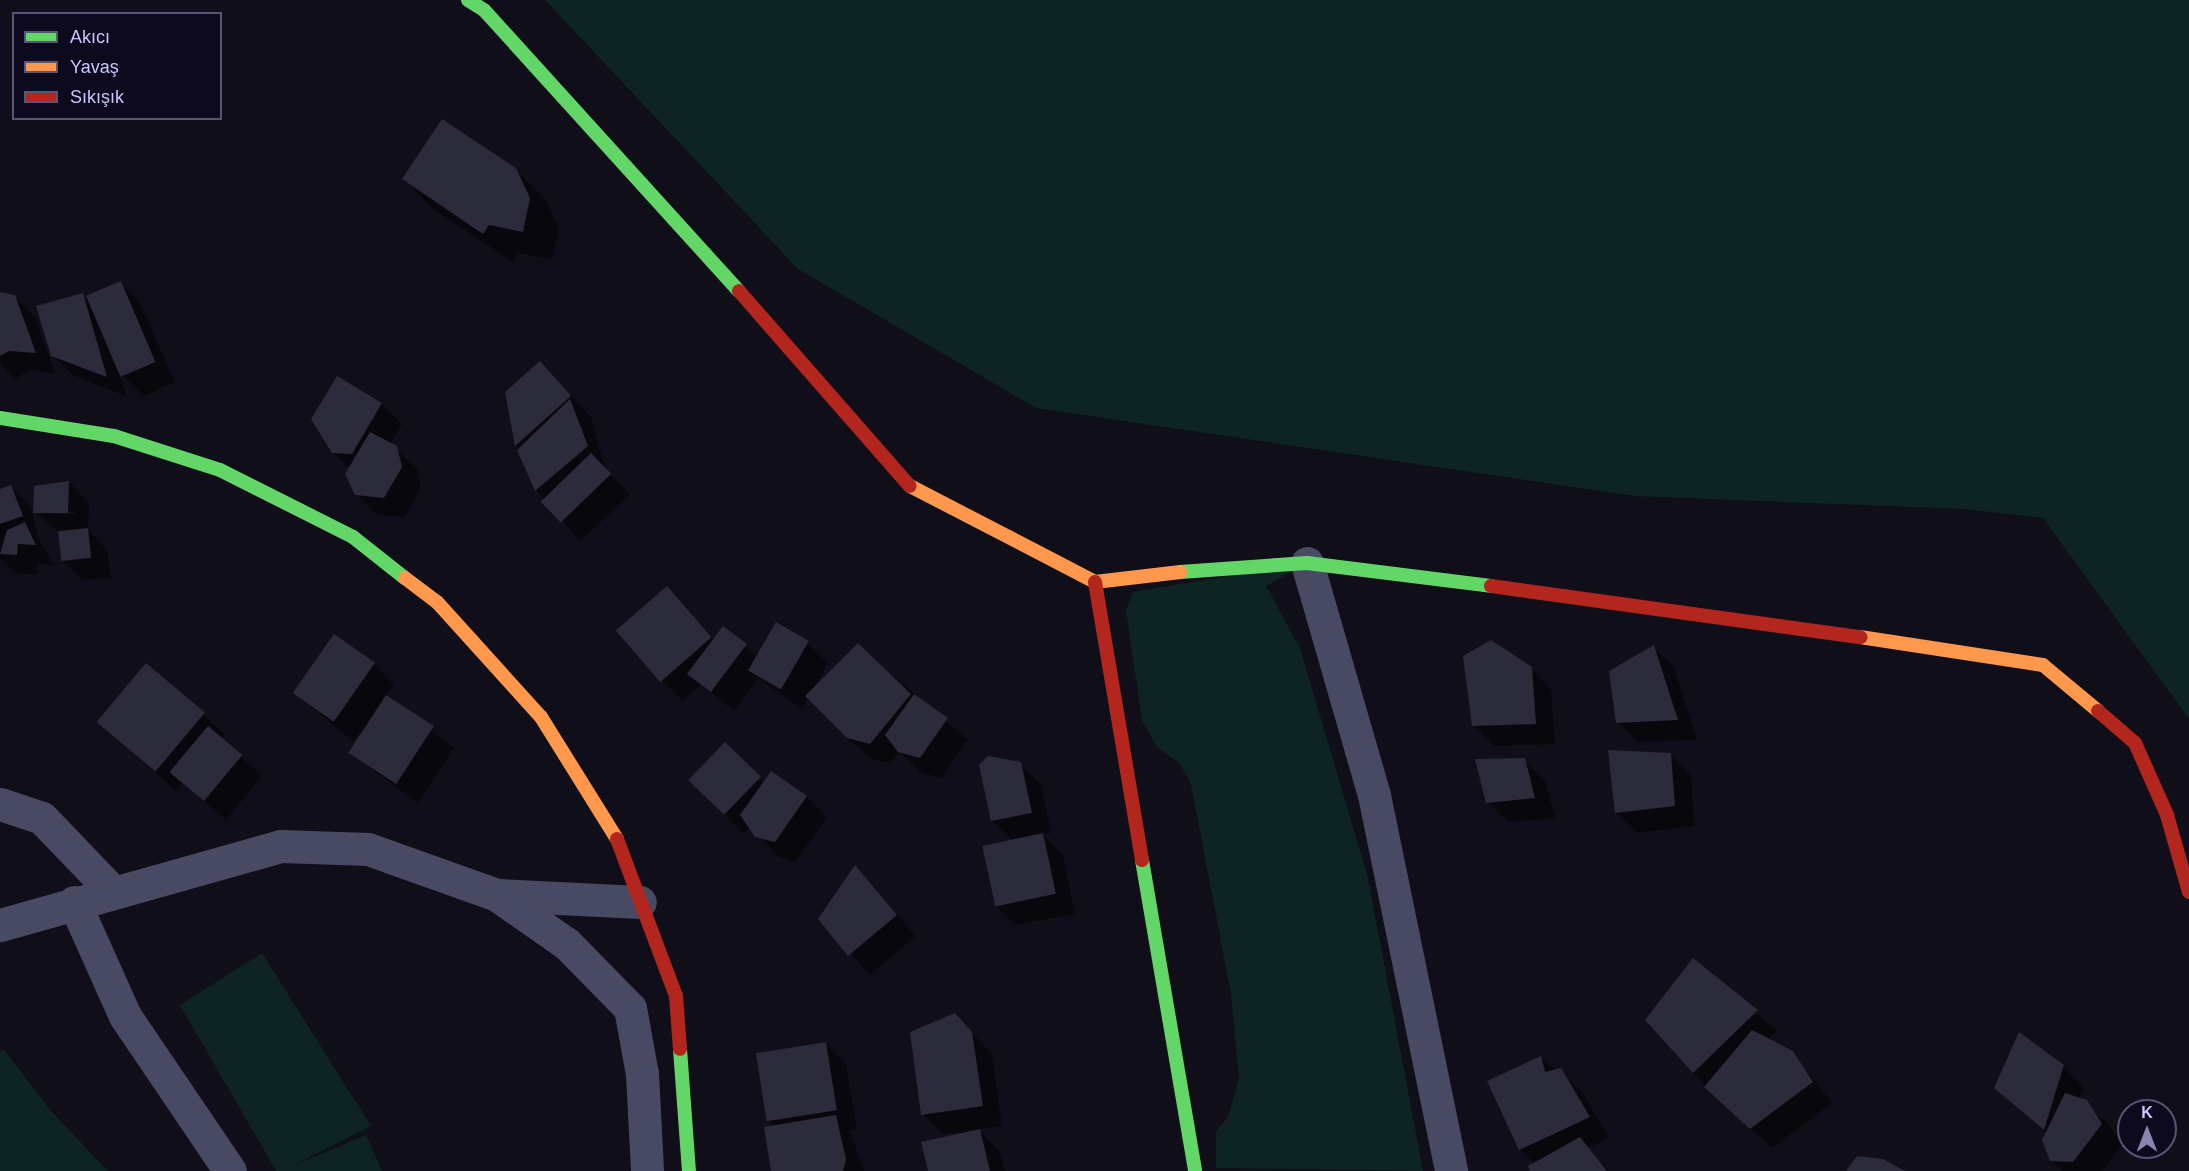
<!DOCTYPE html>
<meta charset="utf-8">
<style>
body{margin:0}
#map{position:relative;width:2189px;height:1171px;overflow:hidden;background:#100e18;font-family:Arial,sans-serif}
div>[style]{position:absolute}
.green>*{inset:0;background:#0d2422}
.shadow>*{inset:0;background:#0007}
.building>*{inset:0;background:#2c2b3c;transform-origin:0 0}
.street>*{height:33px;margin:-16.5px;padding:0 16.5px;transform-origin:16.5px;border-radius:16.5px;background:#484962}
.fast>*{height:14px;margin:-7px;padding:0 7px;transform-origin:7px;border-radius:7px;background:#63d668}
.slow>*{height:14px;margin:-7px;padding:0 7px;transform-origin:7px;border-radius:7px;background:#ff974d}
.jam>*{height:14px;margin:-7px;padding:0 7px;transform-origin:7px;border-radius:7px;background:#b3261e}
span{translate:-50% -50%;white-space:nowrap;text-align:center;line-height:1.15;-webkit-text-stroke:4.5px #0c0a1c;paint-order:stroke}
.legend{position:absolute;left:12px;top:12px;width:210px;height:108px;box-sizing:border-box;background:#0c0a1c;border:2px solid #575577;margin:0;padding:8px 10px;list-style:none;font-size:18px;color:#c8c5ff}
.legend li{display:flex;align-items:center;gap:12px;height:30px}
.legend b{width:30px;border:2px solid #575577}
.north{position:absolute;left:2117px;top:1099px;width:60px;height:60px;box-sizing:border-box;background:#0c0a1c;border:2px solid #575577;border-radius:50%;rotate:0deg;font-size:16px;font-weight:700;line-height:24px;text-align:center;color:#c8c5ff}
.north::after{content:'';display:block;margin:auto;width:21px;height:27px;background:#8885ae;clip-path:polygon(50% 0,100% 100%,50% 72%,0 100%)}
</style>
<div id="map">
<div class="green">
<i style="clip-path:polygon(545px 0,2189px 0,2189px 719px,2043px 518px,1964px 509px,1634px 496px,1036px 408px,798px 269px)"></i>
<i style="clip-path:polygon(1307px 563px,1266px 586px,1300px 648px,1368px 878px,1423px 1171px,1216px 1168px,1216px 1132px,1228px 1117px,1239px 1078px,1231px 994px,1191px 784px,1180px 764px,1157px 747px,1142px 720px,1126px 610px,1133px 592px)"></i>
<i style="clip-path:polygon(262px 953px,371px 1126px,290px 1167px,366px 1135px,382px 1171px,276px 1171px,180px 1005px)"></i>
<i style="clip-path:polygon(4px 1050px,52px 1112px,108px 1171px,0 1171px,0 1051px)"></i>
</div>
<div class="shadow">
<i style="clip-path:polygon(515px 169px,545px 199px,559px 228px,552px 260px,518px 253px,513px 262px,433px 209px,404px 179px)"></i>
<i style="clip-path:polygon(120px 282px,140px 303px,175px 382px,143px 396px,119px 372px,126px 396px,73px 375px,52px 355px,82px 294px,91px 302px)"></i>
<i style="clip-path:polygon(0 293px,14px 296px,35px 317px,55px 373px,30px 370px,15px 379px,0 364px)"></i>
<i style="clip-path:polygon(540px 363px,591px 417px,605px 469px,630px 495px,580px 541px,536px 490px,516px 445px,506px 392px)"></i>
<i style="clip-path:polygon(338px 378px,381px 404px,402px 424px,390px 444px,417px 468px,421px 488px,405px 517px,377px 515px,356px 494px,350px 469px,333px 452px)"></i>
<i style="clip-path:polygon(evenodd,69px 482px,89px 503px,88px 530px,107px 550px,111px 578px,83px 580px,62px 560px,60px 533px,35px 513px,69px 482px,54px 511px,75px 511px,75px 514px,54px 514px,54px 511px)"></i>
<i style="clip-path:polygon(11px 487px,31px 507px,38px 538px,54px 565px,38px 563px,37px 575px,16px 573px,0 558px,0 491px)"></i>
<i style="clip-path:polygon(667px 588px,715px 640px,723px 629px,758px 657px,776px 624px,808px 643px,828px 663px,814px 688px,858px 645px,968px 740px,941px 778px,920px 772px,900px 752px,890px 763px,869px 758px,808px 698px,802px 709px,758px 678px,734px 711px,701px 685px,683px 701px,663px 681px)"></i>
<i style="clip-path:polygon(1654px 647px,1674px 667px,1697px 740px,1638px 742px,1618px 722px)"></i>
<i style="clip-path:polygon(374px 664px,394px 685px,385px 696px,454px 748px,418px 803px,350px 753px,372px 720px,353px 741px,294px 693px)"></i>
<i style="clip-path:polygon(146px 665px,204px 715px,225px 735px,221px 739px,262px 776px,226px 820px,183px 783px,176px 791px,98px 721px)"></i>
<i style="clip-path:polygon(1531px 668px,1551px 689px,1555px 744px,1494px 746px,1474px 726px)"></i>
<i style="clip-path:polygon(725px 744px,764px 783px,807px 797px,827px 817px,795px 862px,777px 856px,751px 827px,744px 834px,689px 779px)"></i>
<i style="clip-path:polygon(1671px 755px,1691px 775px,1694px 826px,1637px 833px,1616px 813px)"></i>
<i style="clip-path:polygon(1524px 760px,1545px 780px,1555px 818px,1508px 822px,1488px 802px)"></i>
<i style="clip-path:polygon(1020px 764px,1041px 784px,1051px 833px,1043px 835px,1063px 855px,1075px 914px,1016px 925px,995px 905px,1012px 841px,992px 820px)"></i>
<i style="clip-path:polygon(855px 867px,916px 936px,870px 975px,820px 919px)"></i>
<i style="clip-path:polygon(1694px 960px,1777px 1031px,1768px 1040px,1792px 1052px,1832px 1103px,1772px 1148px,1706px 1087px,1647px 1020px)"></i>
<i style="clip-path:polygon(955px 1015px,992px 1054px,1002px 1126px,978px 1129px,1000px 1151px,1005px 1171px,930px 1171px,967px 1133px,943px 1134px,923px 1114px)"></i>
<i style="clip-path:polygon(826px 1044px,846px 1064px,857px 1130px,850px 1131px,864px 1171px,773px 1171px,775px 1127px,768px 1120px)"></i>
<i style="clip-path:polygon(1541px 1058px,1581px 1090px,1609px 1138px,1588px 1148px,1609px 1171px,1532px 1171px,1535px 1164px,1520px 1149px)"></i>
<i style="clip-path:polygon(2063px 1066px,2083px 1087px,2079px 1100px,2107px 1123px,2122px 1145px,2102px 1171px,2062px 1171px,2051px 1160px,2047px 1134px,1996px 1088px)"></i>
</div>
<div class="building">
<i style="clip-path:polygon(442px 119px,516px 168px,530px 198px,523px 232px,489px 225px,483px 234px,402px 179px)"></i>
<i style="left:121px;top:281px;width:88px;height:38px;rotate:67deg"></i>
<i style="clip-path:polygon(0 292px,15px 295px,36px 353px,9px 351px,0 356px)"></i>
<i style="clip-path:polygon(83px 293px,107px 377px,51px 356px,36px 306px)"></i>
<i style="clip-path:polygon(540px 361px,571px 396px,515px 446px,505px 392px)"></i>
<i style="clip-path:polygon(337px 376px,382px 403px,352px 454px,332px 453px,311px 419px)"></i>
<i style="clip-path:polygon(570px 399px,588px 446px,535px 491px,517px 450px)"></i>
<i style="clip-path:polygon(370px 432px,397px 446px,402px 467px,384px 498px,355px 495px,345px 474px)"></i>
<i style="left:591px;top:453px;width:29px;height:70px;rotate:46deg"></i>
<i style="clip-path:polygon(69px 481px,68px 513px,33px 513px,34px 486px)"></i>
<i style="clip-path:polygon(11px 485px,23px 516px,0 524px,0 489px)"></i>
<i style="clip-path:polygon(25px 522px,36px 545px,18px 544px,17px 555px,0 554px,7px 530px)"></i>
<i style="left:88px;top:528px;width:30px;height:30px;rotate:84deg"></i>
<i style="left:667px;top:586px;width:68px;height:68px;rotate:49deg"></i>
<i style="left:776px;top:622px;width:38px;height:56px;rotate:30deg"></i>
<i style="left:723px;top:626px;width:30px;height:60px;rotate:37deg"></i>
<i style="left:334px;top:634px;width:50px;height:72px;rotate:35deg"></i>
<i style="clip-path:polygon(1491px 640px,1532px 667px,1536px 724px,1472px 726px,1463px 656px)"></i>
<i style="clip-path:polygon(858px 643px,911px 694px,870px 744px,847px 738px,805px 696px)"></i>
<i style="clip-path:polygon(1654px 645px,1678px 720px,1616px 723px,1609px 671px)"></i>
<i style="left:146px;top:663px;width:77px;height:77px;rotate:40deg"></i>
<i style="clip-path:polygon(914px 694px,948px 718px,920px 758px,898px 752px,885px 735px)"></i>
<i style="left:386px;top:695px;width:57px;height:69px;rotate:33deg"></i>
<i style="left:208px;top:726px;width:45px;height:60px;rotate:40deg"></i>
<i style="left:725px;top:742px;width:50px;height:53px;rotate:44deg"></i>
<i style="clip-path:polygon(1608px 750px,1671px 753px,1675px 806px,1615px 813px)"></i>
<i style="clip-path:polygon(988px 756px,1021px 762px,1032px 813px,991px 821px,979px 765px)"></i>
<i style="clip-path:polygon(1525px 758px,1535px 798px,1486px 803px,1475px 759px)"></i>
<i style="clip-path:polygon(771px 771px,807px 796px,775px 842px,755px 837px,740px 815px)"></i>
<i style="left:1043px;top:833px;width:62px;height:62px;rotate:78deg"></i>
<i style="clip-path:polygon(855px 865px,897px 915px,848px 956px,818px 919px)"></i>
<i style="clip-path:polygon(1693px 958px,1758px 1010px,1693px 1073px,1645px 1020px)"></i>
<i style="clip-path:polygon(955px 1013px,972px 1032px,983px 1106px,921px 1115px,910px 1032px)"></i>
<i style="clip-path:polygon(1752px 1030px,1793px 1051px,1813px 1082px,1750px 1129px,1704px 1087px)"></i>
<i style="clip-path:polygon(2019px 1032px,2064px 1065px,2044px 1130px,1994px 1088px)"></i>
<i style="left:826px;top:1042px;width:69px;height:71px;rotate:81deg"></i>
<i style="clip-path:polygon(1541px 1056px,1545px 1072px,1561px 1068px,1590px 1117px,1519px 1150px,1487px 1081px)"></i>
<i style="clip-path:polygon(2065px 1093px,2087px 1100px,2102px 1124px,2073px 1162px,2050px 1161px,2042px 1140px)"></i>
<i style="clip-path:polygon(836px 1115px,846px 1159px,843px 1171px,771px 1171px,764px 1127px)"></i>
<i style="clip-path:polygon(980px 1129px,990px 1171px,928px 1171px,921px 1142px)"></i>
<i style="clip-path:polygon(1580px 1137px,1607px 1171px,1530px 1171px,1528px 1166px)"></i>
<i style="clip-path:polygon(1857px 1156px,1883px 1159px,1905px 1171px,1846px 1171px)"></i>
</div>
<div class="street">
<i style="left:1307px;top:563px;width:241px;rotate:73.9deg"></i>
<i style="left:1374px;top:795px;width:384px;rotate:78.4deg"></i>
<i style="left:0;top:804px;width:44px;rotate:18.4deg"></i>
<i style="left:42px;top:818px;width:101px;rotate:46.2deg"></i>
<i style="left:497px;top:895px;width:143px;rotate:2.8deg"></i>
<i style="left:74px;top:902px;width:125px;rotate:65.9deg"></i>
<i style="left:125px;top:1016px;width:187px;rotate:55.9deg"></i>
<i style="left:0;top:925px;width:292px;rotate:-15.7deg"></i>
<i style="left:281px;top:846px;width:87px;rotate:2deg"></i>
<i style="left:368px;top:849px;width:137px;rotate:19.6deg"></i>
<i style="left:497px;top:895px;width:85px;rotate:35deg"></i>
<i style="left:567px;top:944px;width:90px;rotate:45.5deg"></i>
<i style="left:630px;top:1008px;width:67px;rotate:79.7deg"></i>
<i style="left:642px;top:1074px;width:97px;rotate:87deg"></i>
</div>
<div class="fast">
<i style="left:468px;top:0;width:19px;rotate:32deg"></i>
<i style="left:484px;top:10px;width:379px;rotate:47.8deg"></i>
<i style="left:0;top:418px;width:115px;rotate:9deg"></i>
<i style="left:114px;top:436px;width:111px;rotate:17.8deg"></i>
<i style="left:220px;top:470px;width:149px;rotate:26.7deg"></i>
<i style="left:353px;top:537px;width:66px;rotate:38.3deg"></i>
<i style="left:1180px;top:572px;width:127px;rotate:-4.1deg"></i>
<i style="left:1307px;top:563px;width:185px;rotate:7.1deg"></i>
<i style="left:1142px;top:860px;width:315px;rotate:80.3deg"></i>
<i style="left:680px;top:1049px;width:122px;rotate:85.8deg"></i>
</div>
<div class="slow">
<i style="left:910px;top:486px;width:208px;rotate:27.4deg"></i>
<i style="left:1095px;top:582px;width:86px;rotate:-6.7deg"></i>
<i style="left:405px;top:578px;width:40px;rotate:37deg"></i>
<i style="left:437px;top:602px;width:155px;rotate:47.9deg"></i>
<i style="left:541px;top:717px;width:144px;rotate:58.1deg"></i>
<i style="left:1860px;top:637px;width:185px;rotate:8.7deg"></i>
<i style="left:2043px;top:665px;width:72px;rotate:39.9deg"></i>
</div>
<div class="jam">
<i style="left:739px;top:291px;width:259px;rotate:48.8deg"></i>
<i style="left:1095px;top:582px;width:282px;rotate:80.4deg"></i>
<i style="left:1491px;top:586px;width:373px;rotate:7.9deg"></i>
<i style="left:2098px;top:711px;width:49px;rotate:40.9deg"></i>
<i style="left:2135px;top:743px;width:79px;rotate:66deg"></i>
<i style="left:2167px;top:815px;width:80px;rotate:74.1deg"></i>
<i style="left:617px;top:839px;width:168px;rotate:69.4deg"></i>
<i style="left:676px;top:996px;width:53px;rotate:85.7deg"></i>
</div>
<ul class="legend">
<li><b style="height:8px;background:#63d668"></b>Akıcı</li>
<li><b style="height:8px;background:#ff974d"></b>Yavaş</li>
<li><b style="height:8px;background:#b3261e"></b>Sıkışık</li>
</ul>
<div class="north">K</div>
</div>
